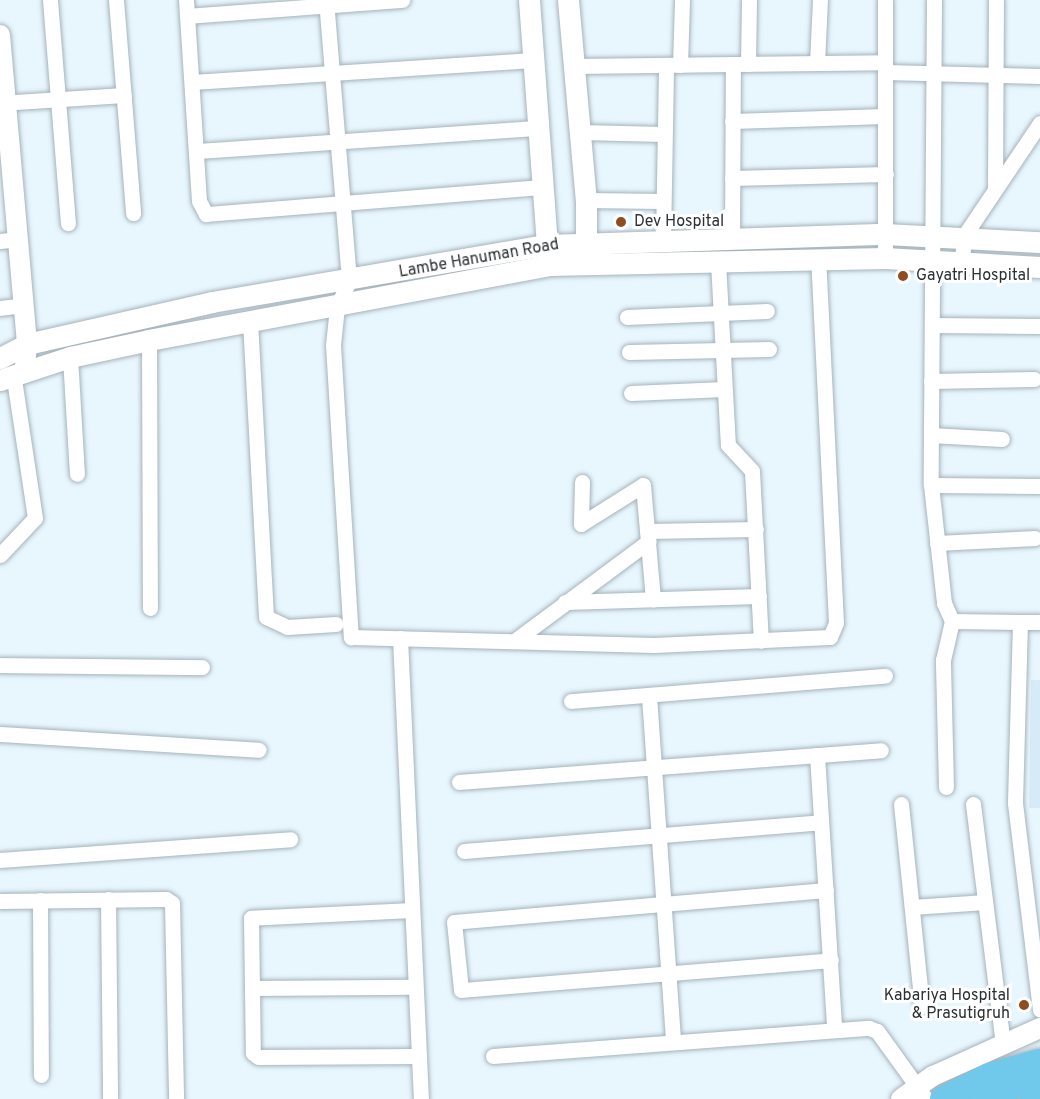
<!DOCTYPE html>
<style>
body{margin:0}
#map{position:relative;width:1040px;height:1099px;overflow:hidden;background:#e8f6fe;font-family:Overpass,sans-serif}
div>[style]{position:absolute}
.built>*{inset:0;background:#d6ebf7}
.roads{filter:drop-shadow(0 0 2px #a6b3bb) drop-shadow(0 0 2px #a6b3bb)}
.minor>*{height:15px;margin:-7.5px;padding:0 7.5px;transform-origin:7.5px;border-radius:7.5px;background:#fff}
.tertiary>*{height:20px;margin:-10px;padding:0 10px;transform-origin:10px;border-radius:10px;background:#fff}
.secondary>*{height:21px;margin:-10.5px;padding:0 10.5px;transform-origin:10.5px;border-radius:10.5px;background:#fff}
.primary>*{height:24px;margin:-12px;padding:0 12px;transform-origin:12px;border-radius:12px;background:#70c9ea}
.dots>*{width:16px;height:16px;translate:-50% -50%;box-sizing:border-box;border:3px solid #fff;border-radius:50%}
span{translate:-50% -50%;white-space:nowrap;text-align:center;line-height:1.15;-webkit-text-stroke:6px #fff;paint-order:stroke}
.poi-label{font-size:16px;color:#2b3033}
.left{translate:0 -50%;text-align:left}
.right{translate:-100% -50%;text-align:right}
.street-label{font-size:16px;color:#2b3033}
</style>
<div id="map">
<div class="built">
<i style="clip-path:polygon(1031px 680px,1040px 680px,1040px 808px,1029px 808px)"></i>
</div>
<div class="roads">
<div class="minor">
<i style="left:50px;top:0;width:224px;rotate:85.4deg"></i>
<i style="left:116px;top:0;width:214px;rotate:85.4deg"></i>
<i style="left:186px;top:0;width:201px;rotate:86.3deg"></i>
<i style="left:199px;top:201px;width:15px;rotate:62deg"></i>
<i style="left:206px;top:214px;width:338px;rotate:-4.6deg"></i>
<i style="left:326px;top:0;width:282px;rotate:85.3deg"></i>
<i style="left:349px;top:281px;width:29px;rotate:115deg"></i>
<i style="left:337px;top:307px;width:38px;rotate:96deg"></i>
<i style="left:333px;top:345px;width:293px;rotate:86.5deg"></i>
<i style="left:351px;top:637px;width:303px;rotate:1.5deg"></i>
<i style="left:654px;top:645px;width:176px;rotate:-2.6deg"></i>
<i style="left:830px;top:637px;width:15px;rotate:-67deg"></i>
<i style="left:836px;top:623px;width:364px;rotate:-92.8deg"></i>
<i style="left:885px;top:0;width:258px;rotate:90deg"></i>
<i style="left:934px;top:0;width:485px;rotate:90.4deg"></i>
<i style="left:931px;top:485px;width:119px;rotate:83.7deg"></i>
<i style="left:944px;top:603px;width:20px;rotate:66deg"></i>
<i style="left:952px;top:621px;width:68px;rotate:0.8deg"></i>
<i style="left:1020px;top:622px;width:181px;rotate:91.6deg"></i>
<i style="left:1015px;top:803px;width:208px;rotate:83.1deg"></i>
<i style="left:187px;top:16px;width:216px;rotate:-4.3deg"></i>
<i style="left:817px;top:63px;width:63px;rotate:-87.3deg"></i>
<i style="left:748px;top:64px;width:64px;rotate:-89.1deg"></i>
<i style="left:680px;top:65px;width:65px;rotate:-88.2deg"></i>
<i style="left:574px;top:66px;width:311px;rotate:-0.7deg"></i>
<i style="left:885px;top:72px;width:155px;rotate:1.5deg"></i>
<i style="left:192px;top:82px;width:342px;rotate:-3.7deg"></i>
<i style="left:0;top:103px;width:124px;rotate:-3.7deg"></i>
<i style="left:732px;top:121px;width:153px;rotate:-1.9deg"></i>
<i style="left:580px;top:132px;width:84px;rotate:1.4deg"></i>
<i style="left:198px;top:151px;width:342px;rotate:-3.9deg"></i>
<i style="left:732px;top:178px;width:154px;rotate:-1.5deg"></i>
<i style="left:995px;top:187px;width:187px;rotate:-89.7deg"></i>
<i style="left:586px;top:200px;width:76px;rotate:0.8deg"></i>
<i style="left:732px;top:239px;width:175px;rotate:-89.7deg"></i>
<i style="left:0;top:241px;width:19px;rotate:-6deg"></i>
<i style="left:663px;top:241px;width:176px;rotate:-89deg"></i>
<i style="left:962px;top:260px;width:24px;rotate:-85deg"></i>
<i style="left:964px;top:236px;width:136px;rotate:-56.1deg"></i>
<i style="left:718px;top:262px;width:183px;rotate:86.9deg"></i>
<i style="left:728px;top:445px;width:35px;rotate:47deg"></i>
<i style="left:752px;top:471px;width:170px;rotate:87deg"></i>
<i style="left:0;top:308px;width:24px;rotate:-7deg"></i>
<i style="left:627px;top:317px;width:140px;rotate:-2.5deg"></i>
<i style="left:250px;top:321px;width:296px;rotate:86.9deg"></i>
<i style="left:266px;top:617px;width:23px;rotate:25deg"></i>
<i style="left:287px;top:627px;width:49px;rotate:-3.5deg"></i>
<i style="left:932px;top:325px;width:108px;rotate:0.5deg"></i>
<i style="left:149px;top:340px;width:268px;rotate:89.8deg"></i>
<i style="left:629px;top:352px;width:140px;rotate:-1.2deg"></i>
<i style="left:70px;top:357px;width:117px;rotate:86.6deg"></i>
<i style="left:931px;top:381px;width:103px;rotate:-1.1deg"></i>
<i style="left:631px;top:393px;width:93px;rotate:-2.5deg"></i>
<i style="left:931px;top:435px;width:71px;rotate:3.2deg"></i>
<i style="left:582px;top:482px;width:42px;rotate:91.4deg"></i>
<i style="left:581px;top:524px;width:73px;rotate:-32.2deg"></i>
<i style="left:643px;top:485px;width:115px;rotate:85deg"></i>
<i style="left:931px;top:485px;width:109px;rotate:0.5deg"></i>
<i style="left:648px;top:531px;width:108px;rotate:-1.1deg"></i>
<i style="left:937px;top:543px;width:98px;rotate:-2.9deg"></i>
<i style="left:0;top:555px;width:51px;rotate:-46.6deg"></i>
<i style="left:35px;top:518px;width:147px;rotate:-98.6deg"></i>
<i style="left:565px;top:602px;width:194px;rotate:-1.8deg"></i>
<i style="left:1020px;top:622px;width:20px"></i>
<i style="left:400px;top:638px;width:461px;rotate:87.4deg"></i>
<i style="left:517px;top:639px;width:164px;rotate:-36.6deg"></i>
<i style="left:0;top:665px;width:202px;rotate:0.6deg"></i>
<i style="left:649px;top:696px;width:346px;rotate:86deg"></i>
<i style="left:571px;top:701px;width:315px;rotate:-4.6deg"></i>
<i style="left:0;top:734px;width:259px;rotate:3.5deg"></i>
<i style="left:817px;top:755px;width:274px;rotate:86.4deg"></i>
<i style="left:459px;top:782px;width:423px;rotate:-4.3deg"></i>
<i style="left:946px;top:787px;width:127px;rotate:-91.4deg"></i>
<i style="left:943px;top:660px;width:40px;rotate:-77deg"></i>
<i style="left:901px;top:804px;width:203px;rotate:84.1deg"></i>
<i style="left:973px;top:804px;width:243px;rotate:82.9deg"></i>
<i style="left:464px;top:851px;width:358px;rotate:-4.6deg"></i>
<i style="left:0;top:860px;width:291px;rotate:-4.1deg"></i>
<i style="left:826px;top:890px;width:373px;rotate:175.1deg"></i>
<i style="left:454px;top:922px;width:68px;rotate:84.1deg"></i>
<i style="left:461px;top:990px;width:371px;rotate:-4.6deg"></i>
<i style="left:108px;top:899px;width:200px;rotate:89.4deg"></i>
<i style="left:40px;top:900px;width:175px;rotate:89.7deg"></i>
<i style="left:0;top:901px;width:166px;rotate:-0.7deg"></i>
<i style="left:166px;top:899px;width:7px;rotate:34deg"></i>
<i style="left:172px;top:903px;width:196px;rotate:88.8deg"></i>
<i style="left:912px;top:907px;width:73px;rotate:-3.9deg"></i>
<i style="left:412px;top:910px;width:161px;rotate:177.2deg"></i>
<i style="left:251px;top:918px;width:135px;rotate:89.2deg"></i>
<i style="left:253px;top:1053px;width:6px;rotate:39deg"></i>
<i style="left:258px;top:1057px;width:161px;rotate:-0.4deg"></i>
<i style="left:252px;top:988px;width:163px;rotate:-0.4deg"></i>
<i style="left:493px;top:1056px;width:377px;rotate:-4.3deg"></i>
<i style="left:869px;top:1028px;width:9px;rotate:21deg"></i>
<i style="left:877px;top:1031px;width:84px;rotate:54.2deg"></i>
</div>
<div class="tertiary">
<i style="left:0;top:35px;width:310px;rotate:85deg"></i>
<i style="left:27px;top:344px;width:25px;rotate:95deg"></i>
<i style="left:901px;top:1099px;width:39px;rotate:-36deg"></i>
<i style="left:933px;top:1076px;width:117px;rotate:-24.2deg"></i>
</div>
<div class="secondary">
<i style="left:529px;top:0;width:260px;rotate:85.8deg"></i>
<i style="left:568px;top:0;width:201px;rotate:84.9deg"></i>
<i style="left:586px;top:200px;width:57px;rotate:90deg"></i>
<i style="left:0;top:358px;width:30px;rotate:-27deg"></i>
<i style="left:27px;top:344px;width:190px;rotate:-12.8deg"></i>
<i style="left:212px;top:302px;width:340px;rotate:-9.7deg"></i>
<i style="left:547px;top:245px;width:338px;rotate:-1.9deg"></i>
<i style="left:885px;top:234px;width:155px;rotate:3deg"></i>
<i style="left:0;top:380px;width:74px;rotate:-18.2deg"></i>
<i style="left:70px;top:357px;width:81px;rotate:-12.1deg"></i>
<i style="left:149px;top:340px;width:407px;rotate:-10.6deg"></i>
<i style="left:549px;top:265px;width:336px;rotate:-1.2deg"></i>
<i style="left:885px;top:258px;width:155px;rotate:3.3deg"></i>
</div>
<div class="primary">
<i style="left:942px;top:1099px;width:53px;rotate:-27.1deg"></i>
<i style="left:989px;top:1075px;width:53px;rotate:-15.4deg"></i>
<i style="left:981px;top:1099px;width:63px;rotate:-19.6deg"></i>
<i style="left:1032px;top:1099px;width:9px;rotate:-21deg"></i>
</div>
</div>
<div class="dots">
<i style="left:621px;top:222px;background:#904c1e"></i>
<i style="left:903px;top:276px;background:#904c1e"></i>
<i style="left:1024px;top:1005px;background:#904c1e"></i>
</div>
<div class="poi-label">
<span class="left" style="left:634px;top:222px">Dev Hospital</span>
<span class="left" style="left:916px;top:276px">Gayatri Hospital</span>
<span class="right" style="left:1010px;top:1005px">Kabariya Hospital<br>&amp; Prasutigruh</span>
</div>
<div class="street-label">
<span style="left:479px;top:259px;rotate:-10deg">Lambe Hanuman Road</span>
</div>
</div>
